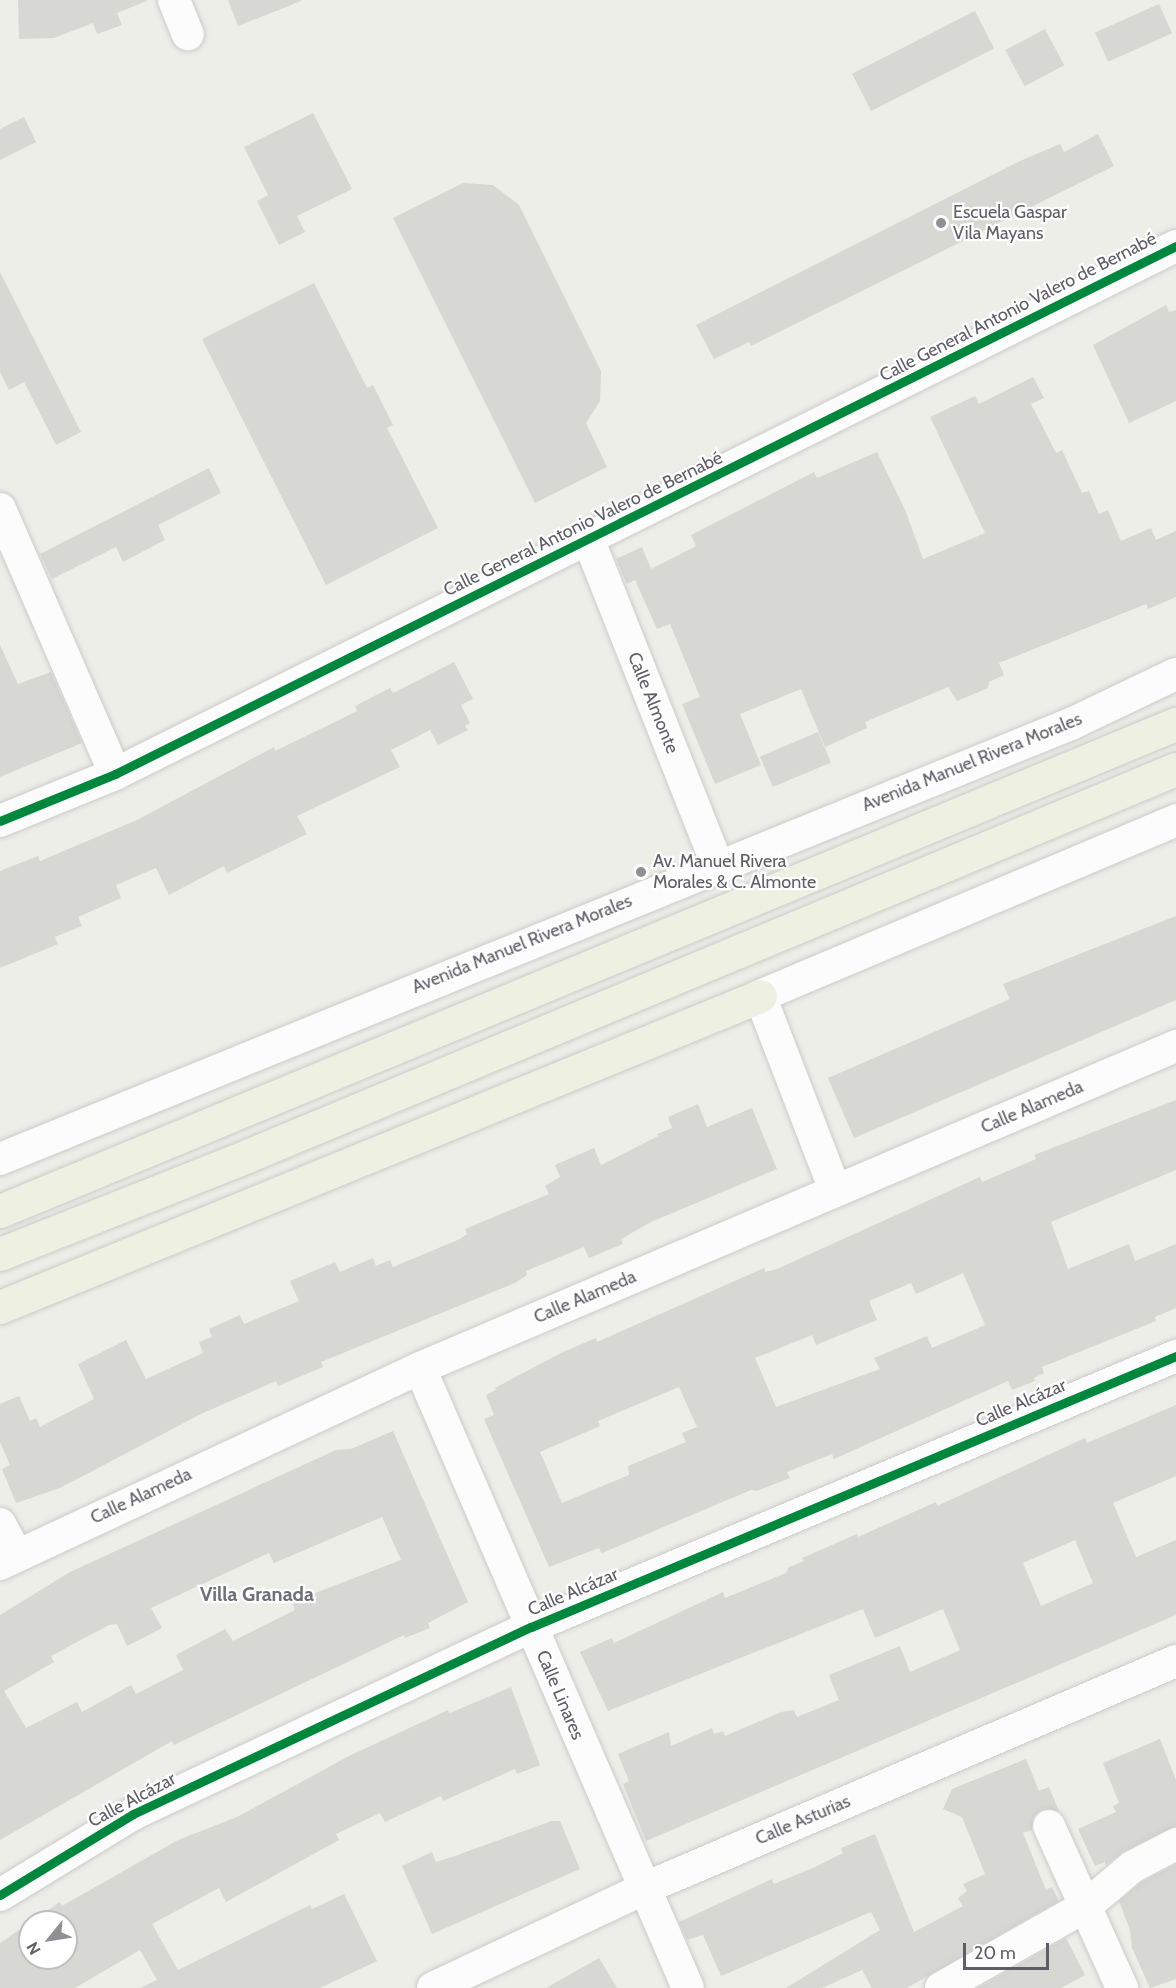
<!DOCTYPE html>
<meta charset="utf-8">
<style>
body{margin:0}
#map{position:relative;width:1176px;height:1988px;overflow:hidden;background:#edeee8;font-family:Cabin,sans-serif}
div>[style]{position:absolute}
.building>*{inset:0;background:#d7d7d3;transform-origin:0 0}
.roads{filter:drop-shadow(0 0 2px #cbcbca) drop-shadow(0 0 2px #cbcbca)}
.street>*{height:32px;margin:-16px;padding:0 16px;transform-origin:16px;border-radius:16px;background:#fcfcfc}
.highway>*{height:33px;margin:-16.5px;padding:0 16.5px;transform-origin:16.5px;border-radius:16.5px;background:#eef0e2}
.cycleway>*{height:9px;margin:-4.5px;padding:0 4.5px;transform-origin:4.5px;border-radius:4.5px;background:#00873e}
.dots>*{width:16px;height:16px;translate:-50% -50%;box-sizing:border-box;border:3px solid #fff;border-radius:50%}
span{translate:-50% -50%;white-space:nowrap;text-align:center;line-height:1.15;-webkit-text-stroke:4.5px #fff;paint-order:stroke}
.poi-label{font-size:18px;color:#5e5e66}
.left{translate:0 -50%;text-align:left}
.street-label{font-size:18px;color:#5e5e66}
.neighbourhood-label{font-size:20px;color:#6f7078;font-weight:700}
.north{position:absolute;left:18px;top:1910px;width:60px;height:60px;box-sizing:border-box;background:#fff;border:2px solid #bfbfc2;border-radius:50%;rotate:240deg;font-size:16px;font-weight:700;line-height:24px;text-align:center;color:#5e5e66}
.north::after{content:'';display:block;margin:auto;width:21px;height:27px;background:#909094;clip-path:polygon(50% 0,100% 100%,50% 72%,0 100%)}
.scale{position:absolute;left:963px;top:1943px;width:86px;height:27px;box-sizing:border-box;border:3px solid #5e5e66;border-top:0;padding-left:8px;font-size:18px;line-height:21px;white-space:nowrap;color:#5e5e66;-webkit-text-stroke:4px #fff;paint-order:stroke}
</style>
<div id="map">
<div class="building">
<i style="clip-path:polygon(18px 0,146px 0,147px 1px,117px 13px,122px 25px,97px 34px,93px 23px,54px 38px,19px 39px)"></i>
<i style="clip-path:polygon(228px 0,301px 0,301px 1px,238px 26px)"></i>
<i style="left:1159px;top:4px;width:32px;height:70px;rotate:66deg"></i>
<i style="left:975px;top:11px;width:42px;height:138px;rotate:63deg"></i>
<i style="left:1045px;top:29px;width:41px;height:45px;rotate:62deg"></i>
<i style="clip-path:polygon(313px 113px,352px 189px,297px 216px,305px 232px,279px 245px,257px 201px,268px 195px,244px 147px)"></i>
<i style="clip-path:polygon(24px 117px,36px 142px,0 160px,0 129px)"></i>
<i style="clip-path:polygon(1098px 134px,1114px 166px,751px 346px,749px 342px,714px 359px,696px 325px,1020px 161px,1060px 144px,1064px 152px)"></i>
<i style="clip-path:polygon(463px 183px,493px 185px,519px 205px,601px 371px,600px 401px,586px 423px,607px 467px,535px 503px,393px 218px)"></i>
<i style="clip-path:polygon(0 272px,81px 432px,56px 445px,24px 382px,9px 390px,0 372px)"></i>
<i style="clip-path:polygon(314px 283px,367px 388px,373px 385px,393px 425px,387px 428px,438px 528px,326px 585px,202px 339px)"></i>
<i style="clip-path:polygon(1166px 305px,1169px 312px,1176px 310px,1176px 401px,1129px 423px,1093px 345px)"></i>
<i style="clip-path:polygon(1033px 377px,1044px 398px,1031px 404px,1056px 453px,1062px 450px,1082px 493px,1089px 491px,1099px 514px,1108px 510px,1121px 541px,1151px 528px,1156px 540px,1176px 531px,1176px 597px,1148px 609px,1146px 604px,999px 663px,1004px 675px,989px 682px,988px 688px,957px 701px,948px 687px,865px 722px,867px 728px,825px 747px,801px 689px,740px 714px,761px 765px,715px 784px,682px 704px,700px 697px,670px 624px,657px 629px,635px 580px,627px 584px,616px 559px,642px 547px,651px 569px,696px 546px,691px 535px,814px 472px,817px 478px,877px 452px,906px 512px,923px 559px,985px 533px,930px 417px,975px 396px,979px 404px)"></i>
<i style="clip-path:polygon(209px 468px,221px 493px,158px 525px,165px 540px,123px 562px,116px 547px,52px 579px,40px 554px)"></i>
<i style="clip-path:polygon(0 645px,18px 684px,51px 672px,82px 743px,0 777px)"></i>
<i style="clip-path:polygon(454px 662px,473px 699px,461px 705px,470px 723px,465px 726px,468px 730px,438px 745px,430px 730px,391px 750px,400px 767px,297px 816px,307px 834px,227px 873px,224px 866px,169px 895px,156px 868px,116px 885px,121px 898px,78px 917px,82px 926px,55px 937px,58px 944px,0 968px,0 871px,38px 856px,40px 861px,137px 820px,274px 747px,275px 751px,341px 719px,357px 711px,355px 706px,390px 688px,393px 693px)"></i>
<i style="left:818px;top:732px;width:33px;height:63px;rotate:67deg"></i>
<i style="clip-path:polygon(1176px 916px,1176px 1000px,854px 1138px,828px 1078px,1010px 999px,1003px 984px)"></i>
<i style="clip-path:polygon(evenodd,1176px 1100px,1176px 1170px,1051px 1222px,1068px 1269px,1129px 1244px,1135px 1261px,1176px 1244px,1176px 1308px,1155px 1317px,1156px 1321px,1042px 1367px,1044px 1373px,1034px 1378px,1035px 1381px,1012px 1390px,1008px 1381px,834px 1459px,832px 1454px,787px 1472px,790px 1478px,757px 1491px,751px 1490px,602px 1553px,599px 1548px,549px 1567px,484px 1419px,494px 1415px,486px 1395px,496px 1390px,495px 1388px,563px 1352px,596px 1338px,597px 1342px,764px 1268px,765px 1272px,777px 1269px,980px 1177px,982px 1182px,1036px 1159px,1034px 1155px,1176px 1100px,963px 1273px,985px 1325px,932px 1348px,927px 1336px,874px 1358px,880px 1369px,776px 1407px,755px 1358px,812px 1335px,816px 1345px,877px 1320px,869px 1301px,911px 1283px,916px 1294px,963px 1273px,1176px 1100px,679px 1387px,697px 1427px,682px 1433px,686px 1442px,628px 1466px,629px 1475px,562px 1503px,540px 1452px,600px 1426px,598px 1421px,679px 1387px)"></i>
<i style="clip-path:polygon(698px 1104px,707px 1127px,752px 1108px,777px 1169px,651px 1222px,621px 1239px,623px 1244px,589px 1258px,584px 1247px,526px 1271px,527px 1275px,515px 1283px,321px 1362px,323px 1367px,278px 1386px,276px 1381px,201px 1414px,60px 1488px,16px 1503px,2px 1469px,10px 1465px,0 1442px,0 1404px,19px 1396px,30px 1421px,36px 1418px,40px 1427px,94px 1399px,78px 1364px,126px 1340px,146px 1379px,203px 1353px,199px 1342px,212px 1337px,209px 1329px,240px 1315px,244px 1324px,299px 1301px,290px 1281px,335px 1262px,340px 1272px,373px 1258px,376px 1266px,390px 1260px,393px 1267px,460px 1239px,467px 1234px,465px 1229px,549px 1194px,545px 1186px,560px 1177px,555px 1165px,594px 1148px,601px 1165px,658px 1136px,657px 1134px,672px 1128px,668px 1117px)"></i>
<i style="clip-path:polygon(evenodd,1176px 1405px,1176px 1476px,1113px 1503px,1136px 1557px,1176px 1540px,1176px 1615px,646px 1841px,623px 1784px,629px 1781px,618px 1754px,669px 1732px,671px 1746px,712px 1728px,714px 1734px,723px 1731px,725px 1736px,781px 1712px,794px 1710px,797px 1717px,839px 1700px,829px 1675px,900px 1646px,910px 1672px,960px 1650px,943px 1609px,875px 1638px,863px 1609px,608px 1711px,580px 1652px,612px 1638px,614px 1643px,723px 1592px,725px 1598px,786px 1573px,789px 1567px,804px 1561px,802px 1558px,857px 1534px,858px 1537px,936px 1502px,937px 1506px,1085px 1438px,1087px 1443px,1176px 1405px,1075px 1540px,1093px 1583px,1041px 1606px,1023px 1563px,1075px 1540px)"></i>
<i style="clip-path:polygon(evenodd,393px 1431px,468px 1602px,428px 1623px,430px 1628px,405px 1638px,404px 1635px,174px 1745px,172px 1741px,0 1840px,0 1615px,70px 1572px,336px 1450px,351px 1449px,393px 1431px,382px 1517px,401px 1560px,292px 1602px,295px 1610px,233px 1641px,225px 1629px,176px 1655px,183px 1670px,136px 1694px,131px 1685px,82px 1712px,77px 1702px,26px 1728px,4px 1691px,54px 1662px,51px 1656px,109px 1625px,117px 1624px,127px 1646px,162px 1628px,151px 1608px,269px 1553px,274px 1563px,382px 1517px)"></i>
<i style="clip-path:polygon(evenodd,511px 1687px,540px 1765px,517px 1774px,515px 1769px,443px 1801px,441px 1796px,385px 1822px,380px 1813px,336px 1834px,339px 1840px,226px 1902px,219px 1888px,152px 1924px,178px 1970px,310px 1905px,312px 1909px,344px 1894px,377px 1961px,320px 1988px,140px 1988px,157px 1980px,140px 1950px,75px 1988px,0 1988px,0 1943px,60px 1902px,62px 1906px,178px 1840px,237px 1817px,349px 1756px,448px 1710px,450px 1713px,511px 1687px,30px 1922px,66px 1922px,66px 1958px,30px 1958px,30px 1922px)"></i>
<i style="clip-path:polygon(1160px 1739px,1176px 1780px,1176px 1826px,1124px 1851px,1106px 1865px,1105px 1862px,1095px 1866px,1078px 1829px,1116px 1812px,1113px 1806px,1119px 1803px,1103px 1763px)"></i>
<i style="clip-path:polygon(1026px 1759px,1039px 1791px,1049px 1787px,1059px 1811px,1041px 1810px,1034px 1816px,1032px 1830px,1023px 1833px,1046px 1890px,1052px 1887px,1059px 1901px,907px 1988px,872px 1988px,862px 1970px,822px 1988px,786px 1988px,880px 1930px,871px 1912px,721px 1976px,703px 1935px,687px 1940px,679px 1922px,772px 1879px,774px 1884px,815px 1867px,843px 1853px,841px 1848px,875px 1834px,914px 1932px,963px 1906px,958px 1898px,967px 1891px,963px 1884px,985px 1874px,962px 1817px,943px 1809px,952px 1789px)"></i>
<i style="clip-path:polygon(552px 1821px,560px 1821px,580px 1869px,432px 1934px,402px 1866px,432px 1852px,436px 1862px,452px 1857px)"></i>
<i style="clip-path:polygon(1176px 1864px,1176px 1979px,1150px 1988px,1132px 1948px,1130px 1930px,1119px 1901px,1142px 1882px)"></i>
<i style="clip-path:polygon(1066px 1938px,1085px 1975px,1061px 1988px,978px 1988px)"></i>
<i style="clip-path:polygon(599px 1958px,617px 1988px,546px 1988px)"></i>
</div>
<div class="roads">
<div class="street">
<i style="left:174px;top:0;width:37px;rotate:68deg"></i>
<i style="left:0;top:509px;width:289px;rotate:66.5deg"></i>
<i style="left:589px;top:541px;width:348px;rotate:68.4deg"></i>
<i style="left:0;top:821px;width:124px;rotate:-22.2deg"></i>
<i style="left:115px;top:774px;width:1185px;rotate:-26.46deg"></i>
<i style="left:0;top:1159px;width:1156px;rotate:-22.11deg"></i>
<i style="left:1071px;top:724px;width:116px;rotate:-25.5deg"></i>
<i style="left:835px;top:1190px;width:208px;rotate:-111.1deg"></i>
<i style="left:760px;top:996px;width:452px;rotate:-22.9deg"></i>
<i style="left:420px;top:1368px;width:675px;rotate:66.62deg"></i>
<i style="left:0;top:1524px;width:34px;rotate:62deg"></i>
<i style="left:0;top:1564px;width:463px;rotate:-25deg"></i>
<i style="left:420px;top:1368px;width:822px;rotate:-23.07deg"></i>
<i style="left:1049px;top:1826px;width:178px;rotate:65.7deg"></i>
<i style="left:0;top:1895px;width:156px;rotate:-31.3deg"></i>
<i style="left:133px;top:1814px;width:440px;rotate:-25.2deg"></i>
<i style="left:531px;top:1627px;width:700px;rotate:-22.79deg"></i>
<i style="left:433px;top:1988px;width:232px;rotate:-25.2deg"></i>
<i style="left:643px;top:1889px;width:580px;rotate:-23.16deg"></i>
<i style="left:941px;top:1988px;width:167px;rotate:-29.5deg"></i>
<i style="left:1086px;top:1906px;width:60px;rotate:-40.3deg"></i>
<i style="left:1132px;top:1867px;width:50px;rotate:-27.6deg"></i>
</div>
<div class="highway">
<i style="left:0;top:1211px;width:1273px;rotate:-22.5deg"></i>
<i style="left:0;top:1254px;width:266px;rotate:-21.6deg"></i>
<i style="left:247px;top:1156px;width:1006px;rotate:-22.62deg"></i>
<i style="left:0;top:1307px;width:821px;rotate:-22.25deg"></i>
</div>
</div>
<div class="cycleway">
<i style="left:0;top:821px;width:124px;rotate:-22.2deg"></i>
<i style="left:115px;top:774px;width:1185px;rotate:-26.46deg"></i>
<i style="left:0;top:1895px;width:156px;rotate:-31.3deg"></i>
<i style="left:133px;top:1814px;width:440px;rotate:-25.2deg"></i>
<i style="left:531px;top:1627px;width:700px;rotate:-22.79deg"></i>
</div>
<div class="dots">
<i style="left:941px;top:223px;background:#909094"></i>
<i style="left:641px;top:872px;background:#909094"></i>
</div>
<div class="poi-label">
<span class="left" style="left:953px;top:223px">Escuela Gaspar<br>Vila Mayans</span>
<span class="left" style="left:653px;top:872px">Av. Manuel Rivera<br>Morales &amp; C. Almonte</span>
</div>
<div class="street-label">
<span style="left:1018px;top:307px;rotate:-27deg">Calle General Antonio Valero de Bernabé</span>
<span style="left:583px;top:524px;rotate:-26deg">Calle General Antonio Valero de Bernabé</span>
<span style="left:653px;top:703px;rotate:68deg">Calle Almonte</span>
<span style="left:972px;top:762px;rotate:-22deg">Avenida Manuel Rivera Morales</span>
<span style="left:522px;top:944px;rotate:-22deg">Avenida Manuel Rivera Morales</span>
<span style="left:1032px;top:1107px;rotate:-23deg">Calle Alameda</span>
<span style="left:585px;top:1297px;rotate:-23deg">Calle Alameda</span>
<span style="left:1021px;top:1403px;rotate:-23deg">Calle Alcázar</span>
<span style="left:141px;top:1496px;rotate:-25deg">Calle Alameda</span>
<span style="left:573px;top:1592px;rotate:-23deg">Calle Alcázar</span>
<span style="left:560px;top:1695px;rotate:67deg">Calle Linares</span>
<span style="left:132px;top:1800px;rotate:-28deg">Calle Alcázar</span>
<span style="left:803px;top:1820px;rotate:-23deg">Calle Asturias</span>
</div>
<div class="neighbourhood-label">
<span style="left:257px;top:1594px">Villa Granada</span>
</div>
<div class="north">N</div>
<div class="scale">20 m</div>
</div>
